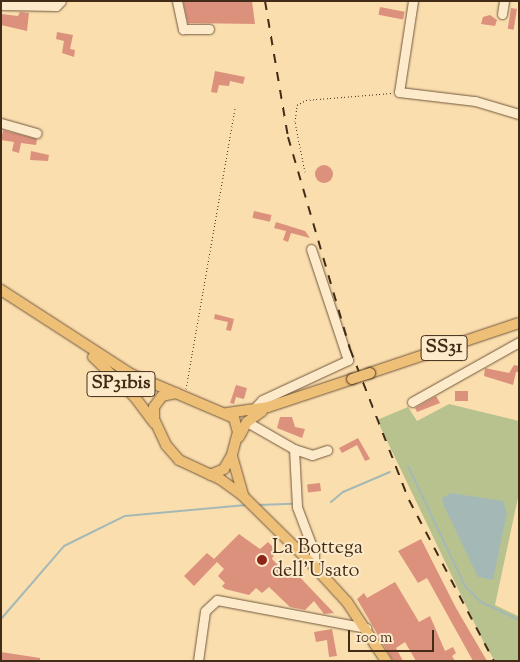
<!DOCTYPE html>
<style>
body{margin:0}
#map{position:relative;width:520px;height:662px;overflow:hidden;background:#fbdeae;font-family:"Sorts Mill Goudy",serif}
div>[style]{position:absolute}
.green>*{inset:0;background:#b8c28f}
.water>*{inset:0;background:#a4b9b6}
.stream>*{height:2px;margin:-1px;padding:0 1px;transform-origin:1px;border-radius:1px;background:#a4b9b6}
.building>*{inset:0;background:#dc917d;transform-origin:0 0}
.round{border-radius:50%}
.path>*{height:1px;margin-top:-0.5px;transform-origin:0;background:repeating-linear-gradient(90deg,#432c17 0 1px,transparent 0 3.5px)}
.roads{filter:drop-shadow(0 0 1px #71583d) drop-shadow(0 0 1px #71583d)}
.minor>*{height:9px;margin:-4.5px;padding:0 4.5px;transform-origin:4.5px;border-radius:4.5px;background:#fceaca}
.major>*{height:10px;margin:-5px;padding:0 5px;transform-origin:5px;border-radius:5px;background:#eebf77}
.rail>*{height:2px;margin-top:-1px;transform-origin:0;background:repeating-linear-gradient(90deg,#432c17 0 9px,transparent 0 18px)}
.bridges{filter:drop-shadow(0 0 1px #432c17) drop-shadow(0 0 1px #432c17)}
.major-bridge>*{height:10px;margin:-5px;padding:0 5px;transform-origin:5px;border-radius:5px;background:#eebf77}
.dots>*{width:14px;height:14px;translate:-50% -50%;box-sizing:border-box;border:2px solid #fceaca;border-radius:50%}
span{translate:-50% -50%;white-space:nowrap;text-align:center;line-height:1.15;-webkit-text-stroke:4px #fceaca;paint-order:stroke}
.shield-label span{padding:1px 4px;background:#fceaca;border:1px solid;border-radius:4px;-webkit-text-stroke-width:0}
.shield-label{font-size:19px;color:#432c17;font-weight:700}
.poi-label{font-size:20px;color:#432c17}
.left{translate:0 -50%;text-align:left}
.frame{position:absolute;inset:0;border:2px solid #432c17;pointer-events:none}
.scale{position:absolute;left:348px;top:630px;width:86px;height:22px;box-sizing:border-box;border:2px solid #432c17;border-top:0;padding-left:6px;font-size:15px;line-height:18px;white-space:nowrap;color:#432c17;-webkit-text-stroke:4px #fceaca;paint-order:stroke}
</style>
<div id="map">
<div class="green">
<i style="clip-path:polygon(449px 404px,519px 421px,519px 493px,495px 605px,518px 616px,519px 613px,519px 661px,495px 661px,485px 645px,377px 420px,408px 407px,417px 421px)"></i>
</div>
<div class="water">
<i style="clip-path:polygon(451px 493px,503px 501px,507px 513px,493px 580px,478px 577px,443px 504px,442px 498px)"></i>
</div>
<div class="stream">
<i style="left:408px;top:466px;width:133px;rotate:64.6deg"></i>
<i style="left:465px;top:586px;width:23px;rotate:45deg"></i>
<i style="left:481px;top:602px;width:42px;rotate:25.3deg"></i>
<i style="left:331px;top:502px;width:16px;rotate:-40deg"></i>
<i style="left:343px;top:492px;width:51px;rotate:-23.1deg"></i>
<i style="left:257px;top:505px;width:36px;rotate:-2deg"></i>
<i style="left:1px;top:619px;width:96px;rotate:-49.2deg"></i>
<i style="left:64px;top:546px;width:68px;rotate:-26.2deg"></i>
<i style="left:125px;top:516px;width:122px;rotate:-5.2deg"></i>
</div>
<div class="building">
<i style="clip-path:polygon(183px 1px,252px 1px,255px 24px,188px 23px)"></i>
<i style="left:380px;top:7px;width:25px;height:8px;rotate:11deg"></i>
<i style="left:511px;top:8px;width:6px;height:21px;rotate:9deg"></i>
<i style="clip-path:polygon(20px 12px,29px 13px,27px 31px,1px 25px,1px 14px,18px 16px)"></i>
<i style="clip-path:polygon(490px 15px,497px 20px,495px 26px,481px 24px,483px 17px)"></i>
<i style="clip-path:polygon(57px 32px,73px 35px,70px 49px,75px 50px,74px 57px,62px 53px,64px 41px,56px 39px)"></i>
<i style="clip-path:polygon(215px 71px,245px 77px,243px 84px,230px 81px,229px 86px,219px 85px,217px 93px,211px 92px)"></i>
<i style="clip-path:polygon(3px 130px,37px 139px,36px 145px,21px 143px,19px 153px,12px 151px,14px 142px,1px 140px)"></i>
<i style="clip-path:polygon(31px 151px,49px 155px,48px 161px,30px 160px)"></i>
<i class="round" style="left:315px;top:165px;width:18px;height:18px"></i>
<i style="left:254px;top:211px;width:18px;height:7px;rotate:13deg"></i>
<i style="clip-path:polygon(276px 222px,305px 231px,310px 238px,291px 233px,288px 242px,283px 240px,286px 231px,274px 228px)"></i>
<i style="clip-path:polygon(215px 314px,234px 319px,231px 331px,226px 330px,228px 322px,214px 319px)"></i>
<i style="clip-path:polygon(514px 365px,519px 366px,519px 372px,516px 372px,513px 385px,484px 376px,485px 368px,509px 373px)"></i>
<i style="clip-path:polygon(236px 385px,247px 388px,244px 399px,236px 397px,234px 404px,230px 403px)"></i>
<i style="left:468px;top:391px;width:10px;height:13px;rotate:90deg"></i>
<i style="clip-path:polygon(436px 396px,440px 403px,417px 412px,415px 408px)"></i>
<i style="clip-path:polygon(280px 417px,292px 417px,295px 427px,305px 429px,302px 438px,277px 428px)"></i>
<i style="clip-path:polygon(358px 438px,370px 459px,365px 461px,357px 445px,342px 453px,339px 448px)"></i>
<i style="left:320px;top:483px;width:8px;height:13px;rotate:83deg"></i>
<i style="clip-path:polygon(239px 534px,260px 549px,268px 542px,276px 550px,272px 559px,287px 574px,292px 569px,334px 613px,324px 614px,314px 601px,305px 610px,290px 607px,269px 587px,262px 593px,256px 588px,249px 595px,225px 589px,222px 586px,225px 583px,218px 576px,224px 569px,217px 562px,194px 586px,184px 576px,207px 553px,214px 559px)"></i>
<i style="clip-path:polygon(421px 539px,456px 608px,487px 661px,473px 661px,427px 578px,418px 583px,398px 551px)"></i>
<i style="clip-path:polygon(395px 582px,419px 622px,430px 616px,445px 651px,453px 647px,456px 653px,452px 656px,455px 661px,416px 661px,405px 642px,396px 648px,403px 661px,393px 661px,357px 599px,364px 593px,367px 598px)"></i>
<i style="clip-path:polygon(332px 629px,337px 656px,329px 657px,327px 640px,316px 642px,314px 632px)"></i>
<i style="clip-path:polygon(1px 652px,40px 658px,40px 661px,1px 661px)"></i>
</div>
<div class="path">
<i style="left:305px;top:172px;width:51px;rotate:-101.3deg"></i>
<i style="left:295px;top:122px;width:17px;rotate:-83deg"></i>
<i style="left:297px;top:105px;width:10px;rotate:-29deg"></i>
<i style="left:306px;top:100px;width:86px;rotate:-4.7deg"></i>
<i style="left:186px;top:389px;width:286px;rotate:-80.1deg"></i>
</div>
<div class="roads">
<div class="minor">
<i style="left:177px;top:1px;width:29px;rotate:78deg"></i>
<i style="left:183px;top:29px;width:26px"></i>
<i style="left:413px;top:1px;width:92px;rotate:98.7deg"></i>
<i style="left:399px;top:92px;width:77px;rotate:6.8deg"></i>
<i style="left:475px;top:101px;width:46px;rotate:16.5deg"></i>
<i style="left:1px;top:5px;width:55px;rotate:1deg"></i>
<i style="left:56px;top:6px;width:7px;rotate:-45deg"></i>
<i style="left:502px;top:14px;width:13px;rotate:-81deg"></i>
<i style="left:1px;top:123px;width:37px;rotate:16deg"></i>
<i style="left:412px;top:402px;width:123px;rotate:-29.3deg"></i>
<i style="left:251px;top:412px;width:16px;rotate:-47deg"></i>
<i style="left:262px;top:400px;width:95px;rotate:-24.9deg"></i>
<i style="left:348px;top:360px;width:117px;rotate:-108.4deg"></i>
<i style="left:247px;top:422px;width:54px;rotate:29.9deg"></i>
<i style="left:294px;top:449px;width:58px;rotate:87deg"></i>
<i style="left:297px;top:507px;width:48px;rotate:69.3deg"></i>
<i style="left:314px;top:552px;width:14px;rotate:90deg"></i>
<i style="left:294px;top:449px;width:19px;rotate:18deg"></i>
<i style="left:312px;top:455px;width:16px;rotate:-18deg"></i>
<i style="left:198px;top:661px;width:50px;rotate:-82deg"></i>
<i style="left:205px;top:611px;width:16px;rotate:-43deg"></i>
<i style="left:217px;top:600px;width:152px;rotate:10.6deg"></i>
</div>
<div class="major">
<i style="left:1px;top:290px;width:155px;rotate:32.9deg"></i>
<i style="left:131px;top:374px;width:112px;rotate:23.1deg"></i>
<i style="left:234px;top:418px;width:15px;rotate:74deg"></i>
<i style="left:238px;top:432px;width:24px;rotate:105deg"></i>
<i style="left:232px;top:455px;width:16px;rotate:120deg"></i>
<i style="left:224px;top:469px;width:15px;rotate:157deg"></i>
<i style="left:93px;top:357px;width:57px;rotate:43.6deg"></i>
<i style="left:134px;top:396px;width:34px;rotate:53deg"></i>
<i style="left:370px;top:373px;width:157px;rotate:-18.6deg"></i>
<i style="left:176px;top:393px;width:14px;rotate:168deg"></i>
<i style="left:162px;top:396px;width:14px;rotate:126deg"></i>
<i style="left:154px;top:407px;width:12px;rotate:90deg"></i>
<i style="left:154px;top:419px;width:29px;rotate:65deg"></i>
<i style="left:166px;top:445px;width:20px;rotate:49deg"></i>
<i style="left:179px;top:460px;width:45px;rotate:24.9deg"></i>
<i style="left:220px;top:479px;width:29px;rotate:36deg"></i>
<i style="left:243px;top:496px;width:100px;rotate:44.6deg"></i>
<i style="left:314px;top:566px;width:49px;rotate:47.5deg"></i>
<i style="left:347px;top:602px;width:71px;rotate:56.5deg"></i>
<i style="left:227px;top:413px;width:41px;rotate:-8.3deg"></i>
<i style="left:268px;top:407px;width:89px;rotate:-18.4deg"></i>
<i style="left:239px;top:437px;width:17px;rotate:-62deg"></i>
<i style="left:247px;top:422px;width:19px;rotate:-36deg"></i>
<i style="left:232px;top:456px;width:41px;rotate:74.2deg"></i>
</div>
</div>
<div class="rail">
<i style="left:265px;top:1px;width:138px;rotate:80.4deg"></i>
<i style="left:288px;top:137px;width:221px;rotate:73.7deg"></i>
<i style="left:350px;top:349px;width:162px;rotate:68.7deg"></i>
<i style="left:409px;top:500px;width:182px;rotate:62.2deg"></i>
</div>
<div class="bridges">
<div class="major-bridge">
<i style="left:352px;top:379px;width:19px;rotate:-18deg"></i>
</div>
</div>
<div class="dots">
<i style="left:262px;top:560px;background:#8f2418"></i>
</div>
<div class="shield-label">
<span style="left:444px;top:348px">SS31</span>
<span style="left:121px;top:384px">SP31bis</span>
</div>
<div class="poi-label">
<span class="left" style="left:272px;top:560px">La Bottega<br>dell'Usato</span>
</div>
<div class="frame"></div>
<div class="scale">100 m</div>
</div>
